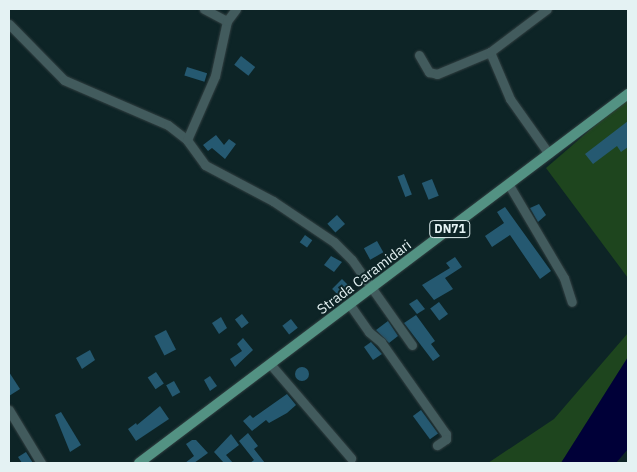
<!DOCTYPE html>
<style>
body{margin:0}
#map{position:relative;width:637px;height:472px;overflow:hidden;background:#0d2426;font-family:"IBM Plex Sans",sans-serif}
div>[style]{position:absolute}
.green>*{inset:0;background:#1e451e}
.water>*{inset:0;background:#000038}
.building>*{inset:0;background:#255971;transform-origin:0 0}
.round{border-radius:50%}
.roads{filter:drop-shadow(0 0 1px #323f41) drop-shadow(0 0 1px #323f41)}
.minor>*{height:9px;margin:-4.5px;padding:0 4.5px;transform-origin:4.5px;border-radius:4.5px;background:#425b5d}
.major>*{height:10px;margin:-5px;padding:0 5px;transform-origin:5px;border-radius:5px;background:#539283}
span{translate:-50% -50%;white-space:nowrap;text-align:center;line-height:1.15;-webkit-text-stroke:4px #0d2426;paint-order:stroke}
.shield-label span{padding:1px 4px;background:#0d2426;border:1px solid;border-radius:4px;-webkit-text-stroke-width:0}
.shield-label{font-size:12px;color:#e4f2f3;font-weight:700}
.street-label{font-size:14px;color:#e4f2f3}
.frame{position:absolute;inset:0;border:10px solid #e4f2f3;pointer-events:none}
</style>
<div id="map">
<div class="green">
<i style="clip-path:polygon(628px 97px,628px 278px,546px 168px)"></i>
<i style="clip-path:polygon(628px 333px,628px 357px,561px 463px,488px 463px,554px 419px)"></i>
</div>
<div class="water">
<i style="clip-path:polygon(628px 357px,628px 449px,616px 463px,561px 463px)"></i>
</div>
<div class="building">
<i style="left:241px;top:56px;width:18px;height:11px;rotate:38deg"></i>
<i style="left:187px;top:67px;width:21px;height:9px;rotate:17deg"></i>
<i style="clip-path:polygon(628px 121px,628px 147px,621px 152px,617px 146px,593px 164px,585px 154px)"></i>
<i style="clip-path:polygon(216px 135px,224px 145px,229px 139px,236px 144px,225px 159px,212px 148px,208px 151px,203px 145px)"></i>
<i style="left:404px;top:174px;width:22px;height:7px;rotate:69deg"></i>
<i style="left:432px;top:179px;width:18px;height:11px;rotate:68deg"></i>
<i style="clip-path:polygon(539px 204px,546px 215px,538px 222px,530px 208px)"></i>
<i style="clip-path:polygon(505px 207px,551px 271px,540px 279px,510px 235px,492px 247px,485px 236px,504px 223px,497px 212px)"></i>
<i style="left:337px;top:215px;width:12px;height:13px;rotate:48deg"></i>
<i style="left:305px;top:235px;width:9px;height:9px;rotate:36deg"></i>
<i style="left:377px;top:241px;width:13px;height:15px;rotate:61deg"></i>
<i style="clip-path:polygon(331px 256px,342px 262px,334px 272px,324px 265px)"></i>
<i style="clip-path:polygon(455px 257px,462px 267px,445px 278px,453px 289px,434px 300px,422px 285px,450px 268px,446px 263px)"></i>
<i style="left:342px;top:279px;width:11px;height:14px;rotate:45deg"></i>
<i style="clip-path:polygon(417px 299px,425px 309px,417px 314px,409px 304px)"></i>
<i style="left:439px;top:302px;width:15px;height:11px;rotate:53deg"></i>
<i style="left:242px;top:314px;width:11px;height:9px;rotate:52deg"></i>
<i style="clip-path:polygon(416px 315px,435px 341px,431px 344px,440px 356px,433px 361px,404px 323px)"></i>
<i style="clip-path:polygon(221px 317px,227px 328px,219px 334px,212px 323px)"></i>
<i style="left:291px;top:319px;width:11px;height:11px;rotate:52deg"></i>
<i style="clip-path:polygon(388px 321px,398px 336px,389px 343px,376px 330px)"></i>
<i style="left:166px;top:330px;width:22px;height:13px;rotate:63deg"></i>
<i style="clip-path:polygon(243px 338px,253px 350px,235px 367px,230px 359px,242px 351px,237px 344px)"></i>
<i style="clip-path:polygon(371px 342px,382px 354px,373px 360px,364px 347px)"></i>
<i style="clip-path:polygon(90px 350px,95px 360px,82px 369px,76px 358px)"></i>
<i class="round" style="left:295px;top:367px;width:14px;height:14px"></i>
<i style="clip-path:polygon(9px 372px,20px 389px,9px 396px)"></i>
<i style="left:156px;top:372px;width:14px;height:10px;rotate:56deg"></i>
<i style="clip-path:polygon(210px 376px,217px 386px,210px 391px,204px 380px)"></i>
<i style="left:174px;top:381px;width:13px;height:9px;rotate:61deg"></i>
<i style="clip-path:polygon(287px 394px,296px 405px,287px 413px,269px 423px,266px 420px,252px 431px,243px 421px,250px 415px,253px 418px)"></i>
<i style="clip-path:polygon(160px 406px,169px 419px,136px 441px,128px 429px,136px 423px,137px 425px)"></i>
<i style="left:421px;top:410px;width:29px;height:10px;rotate:54deg"></i>
<i style="clip-path:polygon(61px 412px,81px 445px,70px 452px,55px 415px)"></i>
<i style="clip-path:polygon(248px 433px,258px 446px,254px 449px,265px 463px,250px 463px,254px 460px,239px 441px)"></i>
<i style="clip-path:polygon(231px 434px,239px 445px,226px 455px,233px 463px,224px 463px,214px 452px)"></i>
<i style="clip-path:polygon(192px 440px,196px 440px,208px 453px,194px 463px,185px 463px,194px 456px,186px 444px)"></i>
<i style="clip-path:polygon(26px 452px,33px 463px,22px 463px,18px 457px)"></i>
</div>
<div class="roads">
<div class="minor">
<i style="left:204px;top:9px;width:26px;rotate:28deg"></i>
<i style="left:9px;top:24px;width:78px;rotate:45.5deg"></i>
<i style="left:64px;top:80px;width:113px;rotate:23.4deg"></i>
<i style="left:168px;top:125px;width:24px;rotate:38deg"></i>
<i style="left:187px;top:140px;width:31px;rotate:54deg"></i>
<i style="left:205px;top:165px;width:77px;rotate:27.9deg"></i>
<i style="left:273px;top:201px;width:73px;rotate:33.9deg"></i>
<i style="left:334px;top:242px;width:25px;rotate:45deg"></i>
<i style="left:352px;top:260px;width:104px;rotate:54.8deg"></i>
<i style="left:490px;top:52px;width:51px;rotate:66.9deg"></i>
<i style="left:510px;top:99px;width:67px;rotate:54.7deg"></i>
<i style="left:419px;top:55px;width:20px;rotate:60deg"></i>
<i style="left:429px;top:72px;width:8px;rotate:14deg"></i>
<i style="left:437px;top:74px;width:57px;rotate:-22.5deg"></i>
<i style="left:490px;top:52px;width:71px;rotate:-37deg"></i>
<i style="left:187px;top:140px;width:70px;rotate:-66.4deg"></i>
<i style="left:215px;top:76px;width:56px;rotate:-77.7deg"></i>
<i style="left:227px;top:21px;width:15px;rotate:-53deg"></i>
<i style="left:509px;top:185px;width:108px;rotate:59.4deg"></i>
<i style="left:564px;top:278px;width:25px;rotate:72deg"></i>
<i style="left:350px;top:305px;width:33px;rotate:55deg"></i>
<i style="left:369px;top:332px;width:16px;rotate:40deg"></i>
<i style="left:381px;top:342px;width:113px;rotate:54.8deg"></i>
<i style="left:446px;top:434px;width:5px;rotate:90deg"></i>
<i style="left:446px;top:439px;width:11px;rotate:146deg"></i>
<i style="left:271px;top:365px;width:123px;rotate:49.3deg"></i>
<i style="left:9px;top:410px;width:62px;rotate:58.9deg"></i>
</div>
<div class="major">
<i style="left:139px;top:463px;width:613px;rotate:-37.04deg"></i>
</div>
</div>
<div class="shield-label">
<span style="left:450px;top:229px">DN71</span>
</div>
<div class="street-label">
<span style="left:364px;top:277px;rotate:-37deg">Strada Caramidari</span>
</div>
<div class="frame"></div>
</div>
